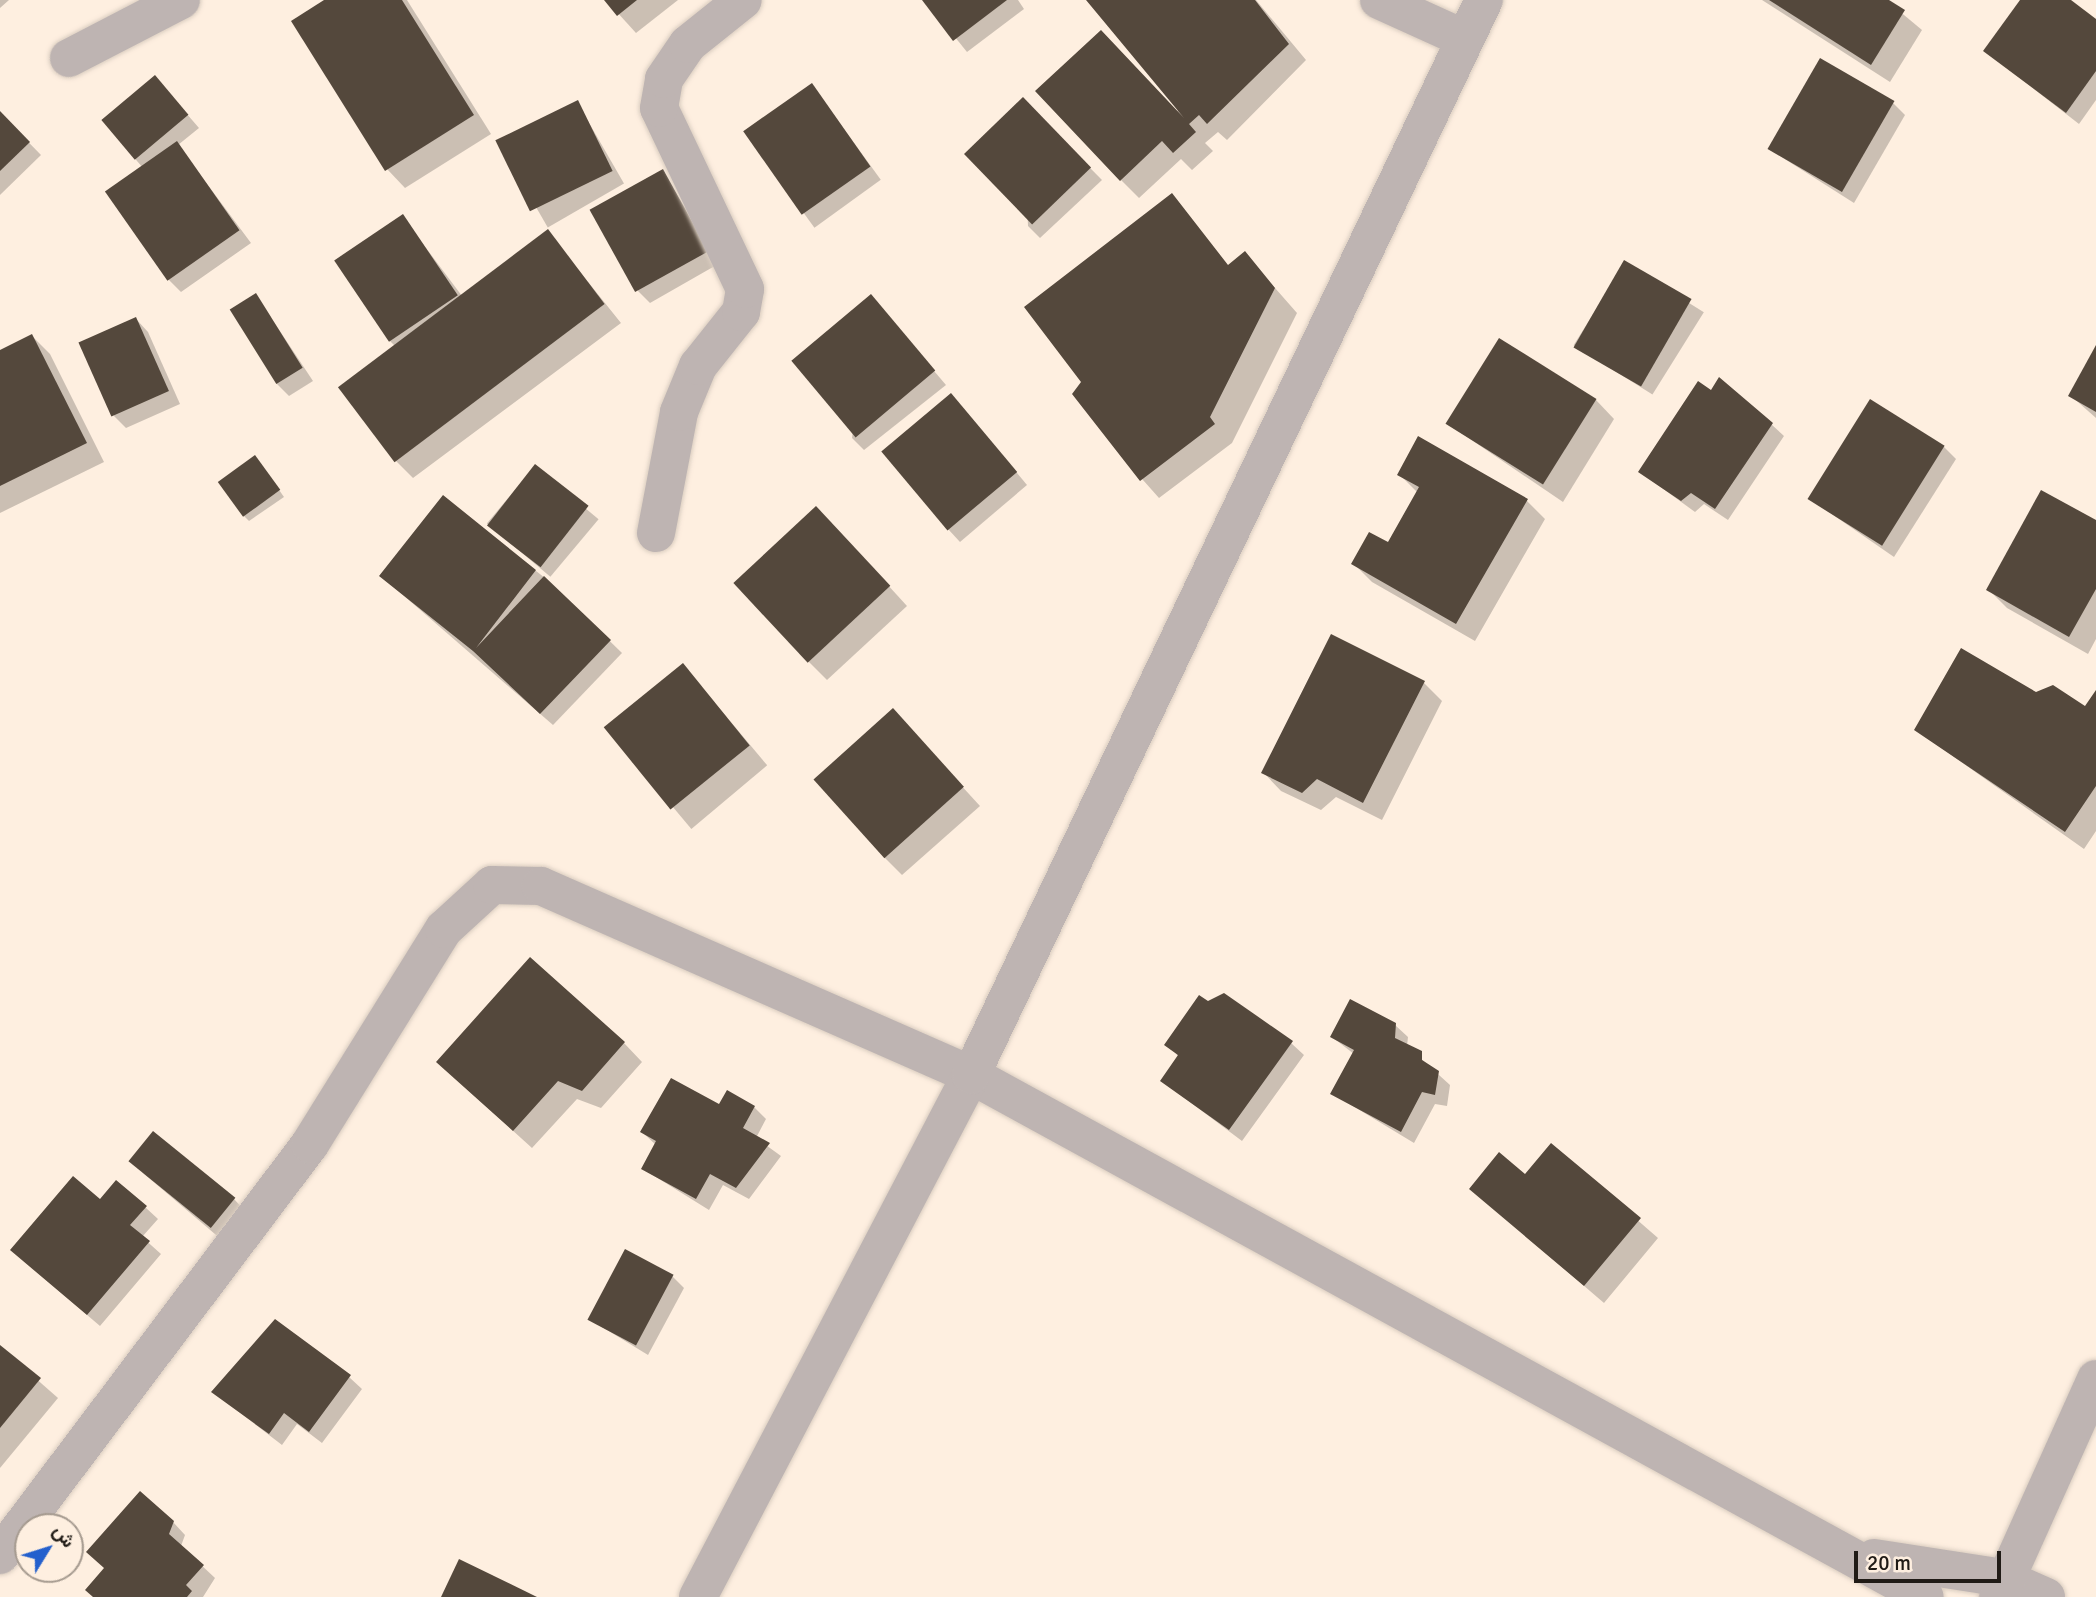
<!DOCTYPE html>
<meta charset="utf-8">
<style>
body{margin:0}
#map{position:relative;width:2096px;height:1597px;overflow:hidden;background:#feefe0;font-family:Signika,Vazirmatn,sans-serif}
div>[style]{position:absolute}
.shadow>*{inset:0;background:#0003;transform-origin:0 0}
.building>*{inset:0;background:#54483c;transform-origin:0 0}
.roads{filter:drop-shadow(0 0 2px #dacdc0) drop-shadow(0 0 2px #dacdc0)}
.minor>*{height:38px;margin:-19px;padding:0 19px;transform-origin:19px;border-radius:19px;background:#beb4b2}
span{translate:-50% -50%;white-space:nowrap;text-align:center;line-height:1.15;-webkit-text-stroke:7px #feefe0;paint-order:stroke}
.north{position:absolute;left:14px;top:1513px;width:70px;height:70px;box-sizing:border-box;background:#feefe0;border:2px solid #a59a8f;border-radius:50%;rotate:52deg;font-size:19px;font-weight:700;line-height:28px;text-align:center;color:#201b16}
.north::after{content:'';display:block;margin:auto;width:24px;height:32px;background:#2460cd;clip-path:polygon(50% 0,100% 100%,50% 72%,0 100%)}
.scale{position:absolute;left:1854px;top:1551px;width:147px;height:32px;box-sizing:border-box;border:4px solid #201b16;border-top:0;padding-left:9px;font-size:21px;line-height:24px;white-space:nowrap;color:#201b16;-webkit-text-stroke:5px #feefe0;paint-order:stroke}
</style>
<div id="map">
<div class="shadow">
<i style="clip-path:polygon(0 0,9px 0,0 8px)"></i>
<i style="clip-path:polygon(327px 0,407px 0,491px 134px,405px 188px,387px 169px)"></i>
<i style="clip-path:polygon(606px 0,678px 0,636px 33px)"></i>
<i style="clip-path:polygon(925px 0,1018px 0,1024px 9px,967px 52px)"></i>
<i style="clip-path:polygon(1089px 0,1256px 0,1306px 60px,1227px 140px,1218px 132px,1205px 143px,1213px 151px,1192px 170px,1181px 159px,1139px 198px,1121px 180px,1179px 109px)"></i>
<i style="clip-path:polygon(1762px 0,1886px 0,1922px 30px,1890px 82px)"></i>
<i style="clip-path:polygon(2022px 0,2068px 0,2096px 21px,2096px 100px,2079px 124px,1985px 51px)"></i>
<i style="clip-path:polygon(155px 77px,199px 128px,178px 145px,251px 243px,181px 292px,169px 280px,143px 168px,102px 120px)"></i>
<i style="left:812px;top:85px;width:117px;height:82px;rotate:54deg"></i>
<i style="clip-path:polygon(1023px 100px,1102px 180px,1040px 238px,1028px 226px)"></i>
<i style="left:577px;top:102px;width:94px;height:88px;rotate:60deg"></i>
<i style="clip-path:polygon(1893px 103px,1905px 115px,1854px 203px,1769px 149px)"></i>
<i style="clip-path:polygon(0 113px,41px 155px,0 195px)"></i>
<i style="clip-path:polygon(662px 171px,720px 263px,650px 303px,638px 291px)"></i>
<i style="clip-path:polygon(1172px 196px,1229px 267px,1245px 254px,1297px 313px,1232px 443px,1159px 498px,1127px 462px,1084px 380px)"></i>
<i style="clip-path:polygon(402px 216px,462px 296px,548px 232px,621px 323px,413px 478px,395px 460px,395px 346px,390px 341px)"></i>
<i style="left:1625px;top:263px;width:93px;height:97px;rotate:32deg"></i>
<i style="clip-path:polygon(256px 295px,313px 381px,289px 396px,277px 384px)"></i>
<i style="clip-path:polygon(871px 297px,946px 385px,864px 450px,852px 438px)"></i>
<i style="clip-path:polygon(136px 319px,148px 332px,180px 404px,126px 428px,114px 416px)"></i>
<i style="clip-path:polygon(32px 336px,50px 354px,104px 462px,0 513px,0 352px)"></i>
<i style="clip-path:polygon(2096px 348px,2096px 418px,2070px 395px)"></i>
<i style="clip-path:polygon(1596px 400px,1614px 419px,1563px 502px,1448px 424px)"></i>
<i style="clip-path:polygon(963px 408px,1027px 485px,960px 542px,948px 529px)"></i>
<i style="clip-path:polygon(1771px 424px,1784px 436px,1728px 520px,1704px 504px,1695px 512px,1640px 472px)"></i>
<i style="clip-path:polygon(1944px 447px,1956px 459px,1894px 557px,1810px 499px)"></i>
<i style="clip-path:polygon(260px 463px,284px 497px,249px 521px,244px 516px)"></i>
<i style="left:535px;top:466px;width:83px;height:75px;rotate:40deg"></i>
<i style="clip-path:polygon(1399px 474px,1527px 501px,1545px 519px,1475px 641px,1372px 582px,1353px 563px,1388px 545px,1418px 493px)"></i>
<i style="clip-path:polygon(443px 498px,545px 578px,622px 653px,553px 725px,381px 576px)"></i>
<i style="clip-path:polygon(2096px 522px,2096px 639px,2088px 654px,2007px 608px,1989px 590px)"></i>
<i style="clip-path:polygon(834px 526px,907px 606px,827px 680px,809px 662px)"></i>
<i style="left:683px;top:665px;width:131px;height:99px;rotate:50deg"></i>
<i style="clip-path:polygon(1424px 683px,1442px 701px,1382px 820px,1336px 797px,1321px 810px,1281px 791px,1263px 772px)"></i>
<i style="clip-path:polygon(2096px 693px,2096px 831px,2084px 849px,1916px 730px,2035px 694px,2086px 709px)"></i>
<i style="clip-path:polygon(893px 711px,980px 806px,902px 875px,884px 857px)"></i>
<i style="clip-path:polygon(1395px 1025px,1408px 1037px,1407px 1046px,1450px 1085px,1447px 1106px,1435px 1104px,1414px 1143px,1333px 1094px,1354px 1054px,1332px 1037px)"></i>
<i style="clip-path:polygon(624px 1043px,642px 1062px,601px 1108px,577px 1099px,532px 1148px,457px 1080px)"></i>
<i style="clip-path:polygon(1291px 1043px,1304px 1055px,1242px 1141px,1162px 1081px,1179px 1057px,1167px 1044px)"></i>
<i style="clip-path:polygon(719px 1107px,754px 1107px,766px 1119px,756px 1138px,781px 1156px,749px 1199px,723px 1185px,709px 1210px,643px 1169px,656px 1145px,642px 1132px)"></i>
<i style="clip-path:polygon(1551px 1145px,1658px 1238px,1604px 1303px,1471px 1189px,1525px 1176px)"></i>
<i style="clip-path:polygon(143px 1173px,234px 1199px,246px 1212px,222px 1240px)"></i>
<i style="clip-path:polygon(100px 1201px,145px 1207px,158px 1219px,142px 1237px,161px 1254px,100px 1326px,25px 1262px)"></i>
<i style="clip-path:polygon(672px 1276px,684px 1288px,648px 1355px,589px 1319px)"></i>
<i style="clip-path:polygon(0 1347px,58px 1398px,0 1468px)"></i>
<i style="clip-path:polygon(349px 1377px,362px 1389px,322px 1443px,297px 1424px,282px 1445px,213px 1392px)"></i>
<i style="clip-path:polygon(173px 1522px,185px 1535px,181px 1546px,215px 1578px,203px 1597px,95px 1597px,106px 1568px)"></i>
</div>
<div class="building">
<i style="clip-path:polygon(324px 0,402px 0,474px 115px,385px 171px,291px 21px)"></i>
<i style="clip-path:polygon(604px 0,637px 0,617px 16px)"></i>
<i style="clip-path:polygon(922px 0,1007px 0,953px 41px)"></i>
<i style="clip-path:polygon(1086px 0,1255px 0,1289px 44px,1207px 124px,1199px 115px,1189px 124px,1196px 132px,1173px 153px,1162px 141px,1120px 181px,1035px 91px,1101px 30px,1184px 118px)"></i>
<i style="clip-path:polygon(1769px 0,1889px 0,1905px 10px,1871px 65px)"></i>
<i style="clip-path:polygon(2020px 0,2071px 0,2096px 19px,2096px 71px,2066px 113px,1983px 51px)"></i>
<i style="left:1820px;top:58px;width:86px;height:105px;rotate:30deg"></i>
<i style="left:155px;top:75px;width:52px;height:70px;rotate:50deg"></i>
<i style="left:812px;top:83px;width:102px;height:84px;rotate:55deg"></i>
<i style="left:1023px;top:97px;width:98px;height:82px;rotate:46deg"></i>
<i style="left:578px;top:100px;width:79px;height:92px;rotate:64deg"></i>
<i style="clip-path:polygon(0 111px,30px 142px,0 171px)"></i>
<i style="left:177px;top:141px;width:109px;height:88px;rotate:55deg"></i>
<i style="left:663px;top:169px;width:94px;height:84px;rotate:61deg"></i>
<i style="clip-path:polygon(1172px 193px,1228px 265px,1245px 251px,1275px 288px,1210px 417px,1215px 424px,1140px 481px,1072px 394px,1081px 382px,1024px 307px)"></i>
<i style="left:403px;top:214px;width:98px;height:83px;rotate:56deg"></i>
<i style="left:548px;top:229px;width:94px;height:263px;rotate:53deg"></i>
<i style="left:1624px;top:260px;width:78px;height:101px;rotate:30deg"></i>
<i style="left:256px;top:293px;width:88px;height:31px;rotate:58deg"></i>
<i style="left:871px;top:294px;width:100px;height:104px;rotate:50deg"></i>
<i style="left:136px;top:317px;width:81px;height:63px;rotate:66deg"></i>
<i style="clip-path:polygon(32px 334px,87px 443px,0 486px,0 350px)"></i>
<i style="left:1499px;top:338px;width:115px;height:101px;rotate:32deg"></i>
<i style="clip-path:polygon(2096px 345px,2096px 412px,2068px 396px)"></i>
<i style="clip-path:polygon(1719px 377px,1773px 423px,1715px 509px,1691px 493px,1681px 501px,1638px 472px,1698px 381px,1711px 390px)"></i>
<i style="left:951px;top:393px;width:103px;height:91px;rotate:50deg"></i>
<i style="left:1870px;top:399px;width:88px;height:118px;rotate:32deg"></i>
<i style="clip-path:polygon(1418px 436px,1528px 499px,1456px 624px,1351px 564px,1369px 532px,1388px 542px,1419px 487px,1397px 475px)"></i>
<i style="left:255px;top:455px;width:43px;height:46px;rotate:54deg"></i>
<i style="left:535px;top:464px;width:68px;height:78px;rotate:38deg"></i>
<i style="clip-path:polygon(2041px 490px,2096px 520px,2096px 589px,2069px 637px,1986px 590px)"></i>
<i style="clip-path:polygon(443px 495px,536px 570px,476px 648px,544px 576px,611px 640px,540px 714px,473px 651px,379px 576px)"></i>
<i style="left:816px;top:506px;width:109px;height:113px;rotate:47deg"></i>
<i style="clip-path:polygon(1331px 634px,1425px 681px,1363px 803px,1317px 779px,1302px 793px,1261px 773px)"></i>
<i style="clip-path:polygon(1961px 648px,2036px 692px,2053px 685px,2085px 706px,2096px 690px,2096px 786px,2065px 832px,1914px 730px)"></i>
<i style="left:683px;top:663px;width:106px;height:102px;rotate:51deg"></i>
<i style="left:893px;top:708px;width:106px;height:107px;rotate:48deg"></i>
<i style="clip-path:polygon(530px 957px,625px 1042px,582px 1091px,558px 1081px,513px 1131px,436px 1062px)"></i>
<i style="clip-path:polygon(1224px 993px,1293px 1041px,1229px 1130px,1160px 1081px,1178px 1055px,1164px 1045px,1199px 995px,1208px 1001px)"></i>
<i style="clip-path:polygon(1350px 999px,1396px 1023px,1395px 1038px,1422px 1051px,1422px 1060px,1439px 1071px,1435px 1095px,1422px 1092px,1401px 1132px,1330px 1094px,1354px 1050px,1330px 1037px)"></i>
<i style="clip-path:polygon(671px 1078px,719px 1104px,727px 1090px,755px 1106px,743px 1128px,770px 1143px,736px 1188px,710px 1174px,696px 1199px,641px 1169px,656px 1141px,640px 1132px)"></i>
<i style="left:153px;top:1131px;width:106px;height:39px;rotate:39deg"></i>
<i style="clip-path:polygon(1551px 1143px,1641px 1218px,1584px 1286px,1469px 1189px,1499px 1152px,1525px 1174px)"></i>
<i style="clip-path:polygon(73px 1176px,100px 1199px,116px 1180px,147px 1206px,130px 1225px,150px 1241px,87px 1315px,10px 1250px)"></i>
<i style="left:625px;top:1249px;width:55px;height:80px;rotate:28deg"></i>
<i style="clip-path:polygon(275px 1319px,351px 1375px,309px 1432px,284px 1413px,269px 1434px,211px 1392px)"></i>
<i style="clip-path:polygon(0 1345px,41px 1378px,0 1428px)"></i>
<i style="clip-path:polygon(140px 1491px,174px 1521px,169px 1534px,204px 1565px,186px 1585px,192px 1591px,187px 1597px,93px 1597px,85px 1590px,104px 1568px,86px 1552px)"></i>
<i style="clip-path:polygon(459px 1559px,537px 1597px,441px 1597px)"></i>
</div>
<div class="roads">
<div class="minor">
<i style="left:1379px;top:0;width:94px;rotate:24.4deg"></i>
<i style="left:69px;top:58px;width:126px;rotate:-27.4deg"></i>
<i style="left:656px;top:533px;width:123px;rotate:-79.2deg"></i>
<i style="left:679px;top:412px;width:50px;rotate:-67.6deg"></i>
<i style="left:698px;top:366px;width:69px;rotate:-51.5deg"></i>
<i style="left:741px;top:312px;width:23px;rotate:-80deg"></i>
<i style="left:745px;top:289px;width:200px;rotate:-115.4deg"></i>
<i style="left:659px;top:108px;width:29px;rotate:-80deg"></i>
<i style="left:664px;top:79px;width:42px;rotate:-55.6deg"></i>
<i style="left:688px;top:44px;width:70px;rotate:-38.7deg"></i>
<i style="left:0;top:1555px;width:515px;rotate:-52.97deg"></i>
<i style="left:310px;top:1144px;width:253px;rotate:-58.1deg"></i>
<i style="left:444px;top:929px;width:65px;rotate:-42.5deg"></i>
<i style="left:492px;top:885px;width:49px;rotate:1.2deg"></i>
<i style="left:541px;top:886px;width:470px;rotate:23.7deg"></i>
<i style="left:971px;top:1075px;width:1087px;rotate:28.69deg"></i>
<i style="left:1874px;top:1558px;width:131px;rotate:8.8deg"></i>
<i style="left:2003px;top:1578px;width:47px;rotate:23.8deg"></i>
<i style="left:698px;top:1597px;width:589px;rotate:-62.39deg"></i>
<i style="left:971px;top:1075px;width:1191px;rotate:-64.49deg"></i>
<i style="left:1998px;top:1597px;width:239px;rotate:-65.8deg"></i>
</div>
</div>
<div class="north">ش</div>
<div class="scale">20 m</div>
</div>
